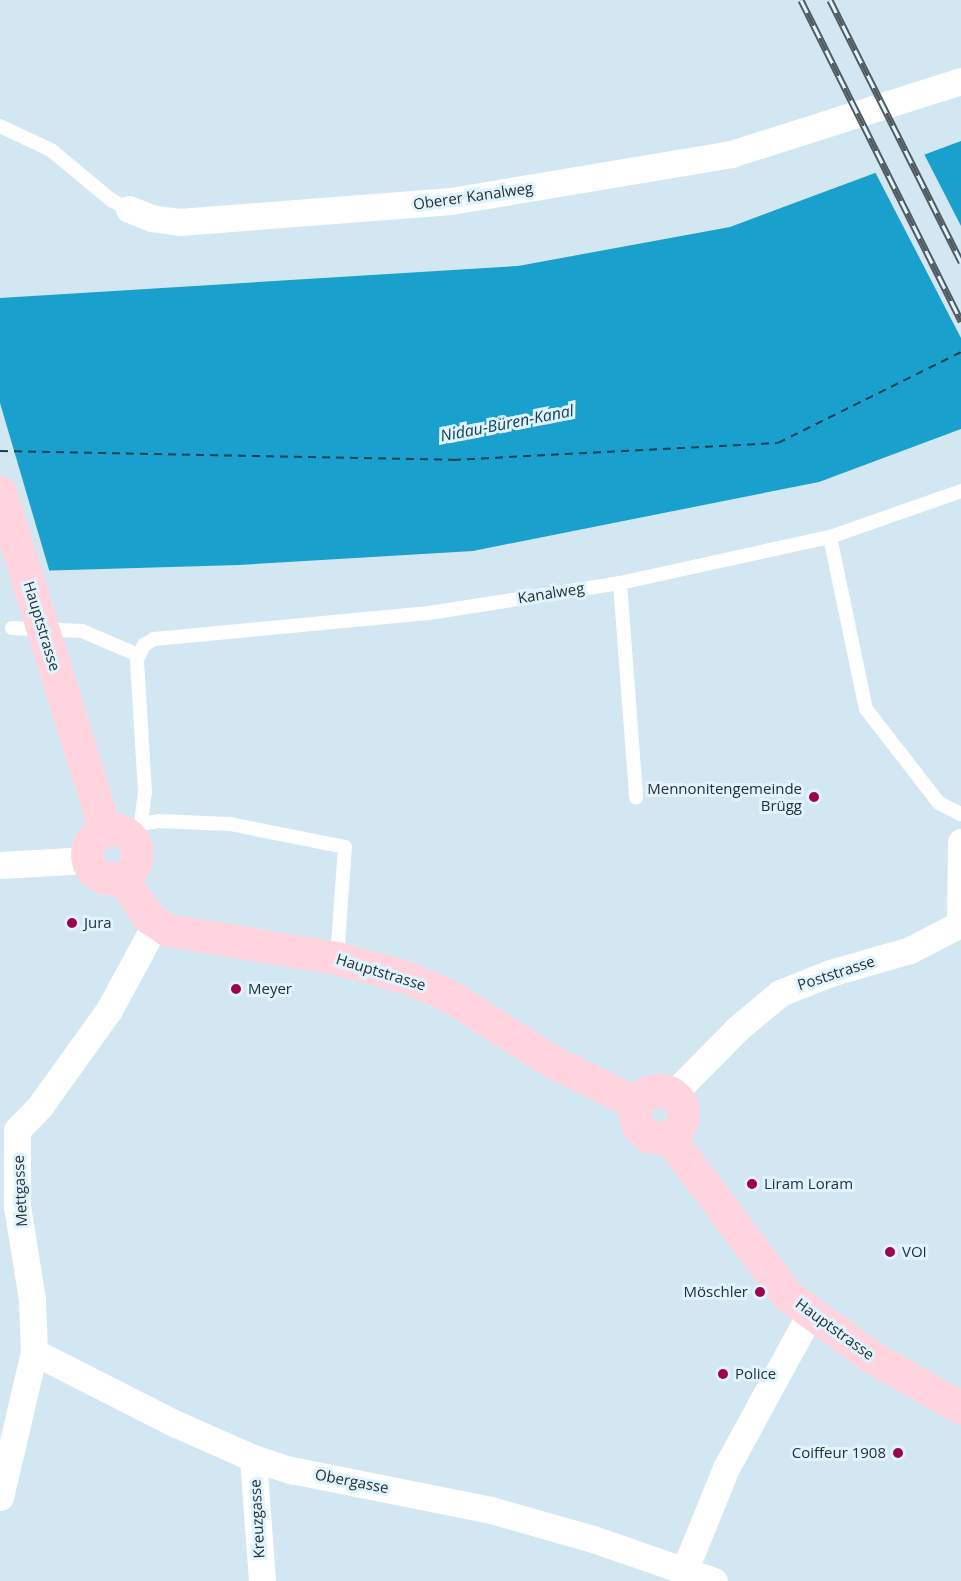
<!DOCTYPE html>
<meta charset="utf-8">
<style>
body{margin:0}
#map{position:relative;width:961px;height:1581px;overflow:hidden;background:#d2e7f1;font-family:"Open Sans",sans-serif}
div>[style]{position:absolute}
.water>*{inset:0;background:#19a0cd}
.pier>*{inset:0;background:#d2e7f1}
.ferry>*{height:1.5px;margin-top:-0.75px;transform-origin:0;background:repeating-linear-gradient(90deg,#0d4154 0 8px,transparent 0 14px)}
.lane>*{height:14px;margin:-7px;padding:0 7px;transform-origin:7px;border-radius:7px;background:#fff}
.street>*{height:27px;margin:-13.5px;padding:0 13.5px;transform-origin:13.5px;border-radius:13.5px;background:#fff}
.primary>*{height:33px;margin:-16.5px;padding:0 16.5px;transform-origin:16.5px;border-radius:16.5px;background:#ffd4df}
.primary>.ring{margin:-16.5px;padding:0;box-sizing:content-box;background:none;border:33px solid #ffd4df;border-radius:50%}
.rail>*{height:7px;margin-top:-3.5px;transform-origin:0;background:repeating-linear-gradient(90deg,#dff4fe 0 14px,#505b60 0 28px);box-sizing:border-box;border-block:2px solid #505b60}
.dots>*{width:16px;height:16px;translate:-50% -50%;box-sizing:border-box;border:3px solid #dff4fe;border-radius:50%}
span{translate:-50% -50%;white-space:nowrap;text-align:center;line-height:1.15;-webkit-text-stroke:6px #dff4fe;paint-order:stroke}
.street-label{font-size:15px;color:#283034}
.poi-label{font-size:15px;color:#283034}
.right{translate:-100% -50%;text-align:right}
.left{translate:0 -50%;text-align:left}
.water-label{font-size:16px;color:#0d4154;font-style:italic}
</style>
<div id="map">
<div class="water">
<i style="clip-path:polygon(961px 141px,961px 429px,819px 482px,473px 551px,239px 565px,0 572px,0 298px,518px 266px,730px 227px)"></i>
</div>
<div class="pier">
<i style="clip-path:polygon(923px 152px,961px 226px,961px 338px,874px 170px)"></i>
<i style="clip-path:polygon(0 403px,50px 573px,0 575px)"></i>
</div>
<div class="ferry">
<i style="left:0;top:451px;width:453px;rotate:1.1deg"></i>
<i style="left:453px;top:460px;width:325px;rotate:-3deg"></i>
<i style="left:778px;top:443px;width:204px;rotate:-26.4deg"></i>
</div>
<div class="lane">
<i style="left:0;top:126px;width:56px;rotate:25.2deg"></i>
<i style="left:51px;top:150px;width:78px;rotate:39.8deg"></i>
<i style="left:111px;top:200px;width:20px;rotate:27deg"></i>
<i style="left:830px;top:537px;width:176px;rotate:78.2deg"></i>
<i style="left:866px;top:709px;width:119px;rotate:52.2deg"></i>
<i style="left:939px;top:803px;width:25px;rotate:27deg"></i>
<i style="left:620px;top:583px;width:215px;rotate:85.7deg"></i>
<i style="left:12px;top:628px;width:70px;rotate:2.5deg"></i>
<i style="left:82px;top:631px;width:61px;rotate:23.2deg"></i>
<i style="left:141px;top:824px;width:17px;rotate:-10deg"></i>
<i style="left:158px;top:821px;width:72px;rotate:2.4deg"></i>
<i style="left:230px;top:824px;width:117px;rotate:11.3deg"></i>
<i style="left:345px;top:847px;width:111px;rotate:94.1deg"></i>
<i style="left:131px;top:837px;width:16px;rotate:-52deg"></i>
<i style="left:141px;top:824px;width:32px;rotate:-83deg"></i>
<i style="left:145px;top:792px;width:132px;rotate:-93.5deg"></i>
<i style="left:137px;top:660px;width:17px;rotate:-65deg"></i>
<i style="left:144px;top:645px;width:12px;rotate:-31deg"></i>
<i style="left:154px;top:639px;width:276px;rotate:-5.4deg"></i>
<i style="left:429px;top:613px;width:193px;rotate:-8.9deg"></i>
<i style="left:620px;top:583px;width:215px;rotate:-12.4deg"></i>
<i style="left:830px;top:537px;width:139px;rotate:-19.3deg"></i>
</div>
<div class="street">
<i style="left:129px;top:209px;width:24px;rotate:22deg"></i>
<i style="left:151px;top:218px;width:28px;rotate:8deg"></i>
<i style="left:179px;top:222px;width:273px;rotate:-4.4deg"></i>
<i style="left:451px;top:201px;width:284px;rotate:-9.5deg"></i>
<i style="left:731px;top:154px;width:241px;rotate:-17.6deg"></i>
<i style="left:0;top:865px;width:88px;rotate:-3.3deg"></i>
<i style="left:960px;top:924px;width:82px;rotate:-89.3deg"></i>
<i style="left:673px;top:1094px;width:91px;rotate:-45.4deg"></i>
<i style="left:737px;top:1029px;width:56px;rotate:-39.9deg"></i>
<i style="left:780px;top:993px;width:54px;rotate:-21.8deg"></i>
<i style="left:830px;top:973px;width:83px;rotate:-16deg"></i>
<i style="left:910px;top:950px;width:56px;rotate:-27.5deg"></i>
<i style="left:34px;top:1352px;width:159px;rotate:26.9deg"></i>
<i style="left:176px;top:1424px;width:84px;rotate:23.8deg"></i>
<i style="left:253px;top:1458px;width:40px;rotate:18deg"></i>
<i style="left:291px;top:1470px;width:204px;rotate:11.3deg"></i>
<i style="left:491px;top:1510px;width:106px;rotate:15.9deg"></i>
<i style="left:593px;top:1539px;width:128px;rotate:19.1deg"></i>
<i style="left:253px;top:1458px;width:123px;rotate:85.8deg"></i>
<i style="left:0;top:1497px;width:149px;rotate:-76.8deg"></i>
<i style="left:34px;top:1352px;width:53px;rotate:-92.2deg"></i>
<i style="left:32px;top:1299px;width:94px;rotate:-99.2deg"></i>
<i style="left:17px;top:1206px;width:76px;rotate:-90deg"></i>
<i style="left:17px;top:1130px;width:33px;rotate:-46deg"></i>
<i style="left:40px;top:1106px;width:118px;rotate:-54.3deg"></i>
<i style="left:109px;top:1010px;width:99px;rotate:-61.6deg"></i>
<i style="left:685px;top:1569px;width:109px;rotate:-67.9deg"></i>
<i style="left:726px;top:1468px;width:175px;rotate:-61.4deg"></i>
</div>
<div class="primary">
<i style="left:0;top:492px;width:354px;rotate:72.7deg"></i>
<i class="ring" style="left:87px;top:829px;width:17px;height:17px"></i>
<i style="left:122px;top:877px;width:46px;rotate:57.3deg"></i>
<i style="left:147px;top:916px;width:25px;rotate:34deg"></i>
<i style="left:168px;top:930px;width:171px;rotate:9.4deg"></i>
<i style="left:337px;top:958px;width:76px;rotate:15.3deg"></i>
<i style="left:410px;top:978px;width:47px;rotate:24.9deg"></i>
<i style="left:453px;top:998px;width:117px;rotate:32.7deg"></i>
<i style="left:551px;top:1061px;width:95px;rotate:26.3deg"></i>
<i class="ring" style="left:635px;top:1090px;width:15px;height:15px"></i>
<i style="left:668px;top:1136px;width:199px;rotate:53.2deg"></i>
<i style="left:787px;top:1295px;width:105px;rotate:36.1deg"></i>
<i style="left:872px;top:1357px;width:103px;rotate:29.8deg"></i>
</div>
<div class="rail">
<i style="left:801px;top:0;width:359px;rotate:63.5deg"></i>
<i style="left:830px;top:0;width:293px;rotate:63.4deg"></i>
</div>
<div class="dots">
<i style="left:814px;top:797px;background:#9d044f"></i>
<i style="left:72px;top:923px;background:#9d044f"></i>
<i style="left:236px;top:989px;background:#9d044f"></i>
<i style="left:752px;top:1184px;background:#9d044f"></i>
<i style="left:890px;top:1252px;background:#9d044f"></i>
<i style="left:760px;top:1292px;background:#9d044f"></i>
<i style="left:723px;top:1374px;background:#9d044f"></i>
<i style="left:898px;top:1453px;background:#9d044f"></i>
</div>
<div class="street-label">
<span style="left:473px;top:196px;rotate:-8deg">Oberer Kanalweg</span>
<span style="left:551px;top:593px;rotate:-9deg">Kanalweg</span>
<span style="left:42px;top:626px;rotate:73deg">Hauptstrasse</span>
<span style="left:381px;top:972px;rotate:17deg">Hauptstrasse</span>
<span style="left:836px;top:973px;rotate:-18deg">Poststrasse</span>
<span style="left:20px;top:1191px;rotate:-93deg">Mettgasse</span>
<span style="left:835px;top:1329px;rotate:36deg">Hauptstrasse</span>
<span style="left:352px;top:1481px;rotate:11deg">Obergasse</span>
<span style="left:257px;top:1519px;rotate:-93deg">Kreuzgasse</span>
</div>
<div class="poi-label">
<span class="right" style="left:802px;top:797px">Mennonitengemeinde<br>Brügg</span>
<span class="left" style="left:84px;top:923px">Jura</span>
<span class="left" style="left:248px;top:989px">Meyer</span>
<span class="left" style="left:764px;top:1184px">Liram Loram</span>
<span class="left" style="left:902px;top:1252px">VOI</span>
<span class="right" style="left:748px;top:1292px">Möschler</span>
<span class="left" style="left:735px;top:1374px">Police</span>
<span class="right" style="left:886px;top:1453px">Coiffeur 1908</span>
</div>
<div class="water-label">
<span style="left:507px;top:423px;rotate:-11deg">Nidau-Büren-Kanal</span>
</div>
</div>
